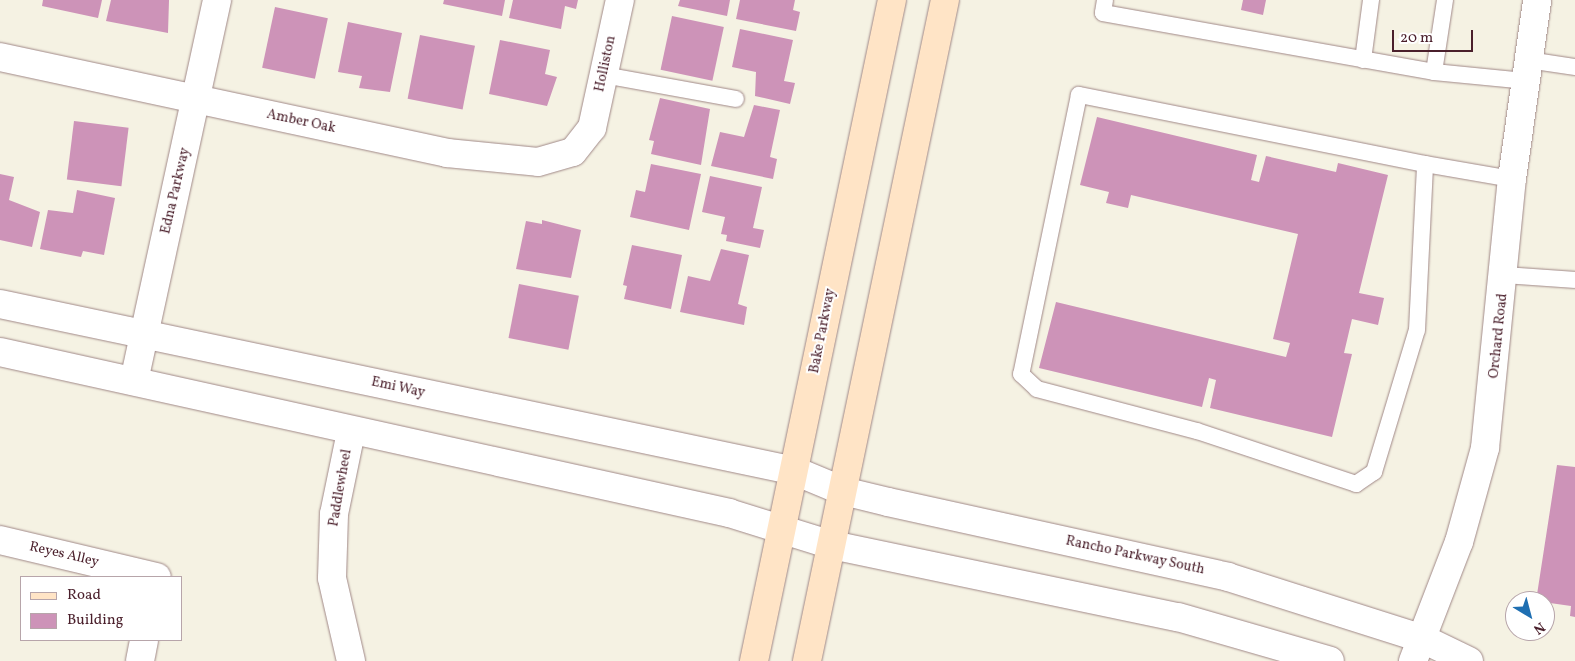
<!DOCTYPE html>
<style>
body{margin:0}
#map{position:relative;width:1575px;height:661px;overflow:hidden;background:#f5f2e3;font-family:Vollkorn,serif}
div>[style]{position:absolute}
.building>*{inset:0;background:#cd93b8;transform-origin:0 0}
.roads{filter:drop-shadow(0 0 1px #a08887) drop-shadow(0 0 1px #a08887)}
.service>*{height:16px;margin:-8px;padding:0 8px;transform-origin:8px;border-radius:8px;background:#fff}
.minor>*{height:28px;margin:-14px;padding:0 14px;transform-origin:14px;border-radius:14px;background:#fff}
.tertiary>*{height:28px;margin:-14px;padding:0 14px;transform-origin:14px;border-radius:14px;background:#fff}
.secondary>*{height:28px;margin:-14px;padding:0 14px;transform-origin:14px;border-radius:14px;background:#ffe4c6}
span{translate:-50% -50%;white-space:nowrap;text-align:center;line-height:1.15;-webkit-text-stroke:4px #fff;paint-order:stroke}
.street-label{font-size:14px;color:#4a1f2b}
.legend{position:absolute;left:20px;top:576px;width:162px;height:65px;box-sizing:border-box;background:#fff;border:1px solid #b7a5aa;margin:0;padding:6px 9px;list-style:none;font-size:15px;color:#4a1f2b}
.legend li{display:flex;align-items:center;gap:10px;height:25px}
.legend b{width:25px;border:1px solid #b7a5aa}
.north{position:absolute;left:1505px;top:591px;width:50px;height:50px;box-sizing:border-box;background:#fff;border:1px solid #b7a5aa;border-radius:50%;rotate:143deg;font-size:14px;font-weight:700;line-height:20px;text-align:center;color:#4a1f2b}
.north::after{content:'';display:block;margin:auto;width:18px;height:22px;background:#1f6fb2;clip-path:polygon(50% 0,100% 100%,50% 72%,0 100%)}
.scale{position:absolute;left:1392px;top:30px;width:81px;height:22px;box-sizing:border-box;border:2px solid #4a1f2b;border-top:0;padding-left:6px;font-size:15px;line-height:18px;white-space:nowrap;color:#4a1f2b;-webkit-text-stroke:4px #fff;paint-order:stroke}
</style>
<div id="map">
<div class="building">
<i style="clip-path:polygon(43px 0,102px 0,98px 18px,42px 6px)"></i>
<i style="clip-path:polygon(111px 0,169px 0,168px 33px,106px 21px)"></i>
<i style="clip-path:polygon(444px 0,505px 0,502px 16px,443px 4px)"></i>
<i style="clip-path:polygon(513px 0,578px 0,576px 9px,565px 6px,561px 29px,509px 18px)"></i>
<i style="clip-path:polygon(680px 0,730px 0,727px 16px,678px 6px)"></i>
<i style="clip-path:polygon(740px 0,795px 0,793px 10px,800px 12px,796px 31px,736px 19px)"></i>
<i style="clip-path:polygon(1243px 0,1266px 0,1263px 15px,1241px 10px)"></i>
<i style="left:275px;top:7px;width:54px;height:62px;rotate:12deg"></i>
<i style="left:672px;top:16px;width:53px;height:55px;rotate:12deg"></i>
<i style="clip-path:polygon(348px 22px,402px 33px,390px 92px,359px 88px,362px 76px,338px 72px)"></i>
<i style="clip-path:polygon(740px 29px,793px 40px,784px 81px,795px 83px,790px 104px,755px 96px,756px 72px,732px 67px)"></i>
<i style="left:420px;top:35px;width:56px;height:65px;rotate:11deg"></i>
<i style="clip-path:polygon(500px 40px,550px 50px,545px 74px,557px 77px,547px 106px,489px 94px)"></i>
<i style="clip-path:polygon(660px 98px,710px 109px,701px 165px,651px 154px,654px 141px,649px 140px)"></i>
<i style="clip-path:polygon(754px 105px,780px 110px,770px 157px,777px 159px,773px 179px,711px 166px,720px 132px,744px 137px)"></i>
<i style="clip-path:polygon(1097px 117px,1257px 155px,1251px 180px,1259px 182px,1266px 156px,1336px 172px,1338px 163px,1388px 175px,1359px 293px,1384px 298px,1378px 325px,1352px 319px,1344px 353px,1352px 354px,1332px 437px,1210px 408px,1216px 380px,1209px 378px,1202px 407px,1039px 368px,1056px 302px,1286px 357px,1290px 343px,1273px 339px,1298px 234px,1131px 195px,1128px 208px,1106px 203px,1109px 192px,1080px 185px)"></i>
<i style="left:74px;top:121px;width:55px;height:59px;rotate:7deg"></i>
<i style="clip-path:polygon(651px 164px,701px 174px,689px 230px,630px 217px,636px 190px,645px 192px)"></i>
<i style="clip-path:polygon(0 174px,14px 177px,9px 200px,40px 212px,32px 247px,0 240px)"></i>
<i style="clip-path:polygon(710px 176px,762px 187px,753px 228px,764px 230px,760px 248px,726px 241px,727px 235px,721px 234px,725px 217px,702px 212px)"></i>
<i style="clip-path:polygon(77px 190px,115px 198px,104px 255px,83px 251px,81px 257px,40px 249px,48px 210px,73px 213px)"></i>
<i style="clip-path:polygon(542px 220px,581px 230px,571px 278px,516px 269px,526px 221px,542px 224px)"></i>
<i style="clip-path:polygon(632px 245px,682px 255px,671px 309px,624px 299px,627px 286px,623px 285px)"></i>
<i style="clip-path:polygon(721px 249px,749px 255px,738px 304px,747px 307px,744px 325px,680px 312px,688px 276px,710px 281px)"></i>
<i style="left:519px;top:284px;width:61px;height:55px;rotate:11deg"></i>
<i style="clip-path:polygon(1557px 465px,1575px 467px,1575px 617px,1570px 616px,1571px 606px,1536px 601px)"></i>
</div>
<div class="roads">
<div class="service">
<i style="left:1105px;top:0;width:13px;rotate:99deg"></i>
<i style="left:1103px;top:13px;width:336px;rotate:10.1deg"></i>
<i style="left:1434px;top:72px;width:91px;rotate:5.6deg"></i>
<i style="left:1363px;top:60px;width:61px;rotate:-82.4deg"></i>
<i style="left:1528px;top:60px;width:48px;rotate:8.5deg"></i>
<i style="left:1434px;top:72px;width:73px;rotate:-81.3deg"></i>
<i style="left:604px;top:75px;width:134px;rotate:10.3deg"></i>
<i style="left:1425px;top:164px;width:353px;rotate:-168.7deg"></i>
<i style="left:1079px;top:95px;width:285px;rotate:101.7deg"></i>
<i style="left:1021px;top:374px;width:22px;rotate:43deg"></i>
<i style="left:1037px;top:389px;width:165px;rotate:14.7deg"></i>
<i style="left:1197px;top:431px;width:168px;rotate:18.4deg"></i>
<i style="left:1356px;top:484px;width:22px;rotate:-34deg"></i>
<i style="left:1374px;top:472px;width:148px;rotate:-73.2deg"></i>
<i style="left:1417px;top:330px;width:166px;rotate:-87.2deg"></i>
<i style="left:1425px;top:164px;width:88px;rotate:9.8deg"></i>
<i style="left:1505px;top:275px;width:70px;rotate:4.1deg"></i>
</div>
<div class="minor">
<i style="left:0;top:57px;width:457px;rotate:12.1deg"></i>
<i style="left:447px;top:153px;width:91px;rotate:5.6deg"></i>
<i style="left:538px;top:162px;width:36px;rotate:-16deg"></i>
<i style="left:573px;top:152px;width:31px;rotate:-52deg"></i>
<i style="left:592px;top:128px;width:131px;rotate:-77.7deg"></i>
<i style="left:134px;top:381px;width:390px;rotate:-77.7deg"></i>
<i style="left:0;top:540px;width:161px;rotate:13.3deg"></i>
<i style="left:140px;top:661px;width:21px;rotate:-79deg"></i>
<i style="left:351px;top:661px;width:85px;rotate:-102.9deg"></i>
<i style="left:332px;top:578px;width:64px;rotate:-88.2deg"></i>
<i style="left:334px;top:514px;width:84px;rotate:-78.3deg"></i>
</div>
<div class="tertiary">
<i style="left:0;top:304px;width:812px;rotate:11.86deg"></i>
<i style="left:795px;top:471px;width:52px;rotate:22.6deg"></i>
<i style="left:843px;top:491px;width:46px;rotate:13.7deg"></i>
<i style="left:888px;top:502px;width:348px;rotate:12.4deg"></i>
<i style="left:1228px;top:577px;width:205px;rotate:17.6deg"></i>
<i style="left:1423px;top:639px;width:51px;rotate:25.6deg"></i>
<i style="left:0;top:352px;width:747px;rotate:12.45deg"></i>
<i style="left:729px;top:513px;width:108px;rotate:17.3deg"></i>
<i style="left:832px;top:545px;width:353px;rotate:11.8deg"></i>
<i style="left:1178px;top:617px;width:158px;rotate:16.1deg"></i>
<i style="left:1413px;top:661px;width:128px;rotate:-68.9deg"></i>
<i style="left:1459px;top:542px;width:98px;rotate:-74.5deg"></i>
<i style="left:1485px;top:448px;width:270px;rotate:-84.3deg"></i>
<i style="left:1512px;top:179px;width:181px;rotate:-82deg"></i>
</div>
<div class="secondary">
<i style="left:754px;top:661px;width:675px;rotate:-78.21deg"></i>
<i style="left:807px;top:661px;width:675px;rotate:-78.21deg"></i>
</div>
</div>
<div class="street-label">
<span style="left:606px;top:64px;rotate:-78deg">Holliston</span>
<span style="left:301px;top:122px;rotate:12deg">Amber Oak</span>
<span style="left:176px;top:191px;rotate:-77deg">Edna Parkway</span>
<span style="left:823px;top:331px;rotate:-79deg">Bake Parkway</span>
<span style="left:1499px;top:336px;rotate:-84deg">Orchard Road</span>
<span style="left:398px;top:388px;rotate:12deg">Emi Way</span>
<span style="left:341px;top:488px;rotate:-80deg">Paddlewheel</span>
<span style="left:64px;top:555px;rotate:13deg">Reyes Alley</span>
<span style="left:1135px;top:556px;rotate:12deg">Rancho Parkway South</span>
</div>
<ul class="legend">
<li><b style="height:6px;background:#ffe4c6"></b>Road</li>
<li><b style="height:14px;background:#cd93b8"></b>Building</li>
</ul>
<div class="north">N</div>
<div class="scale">20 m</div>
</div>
